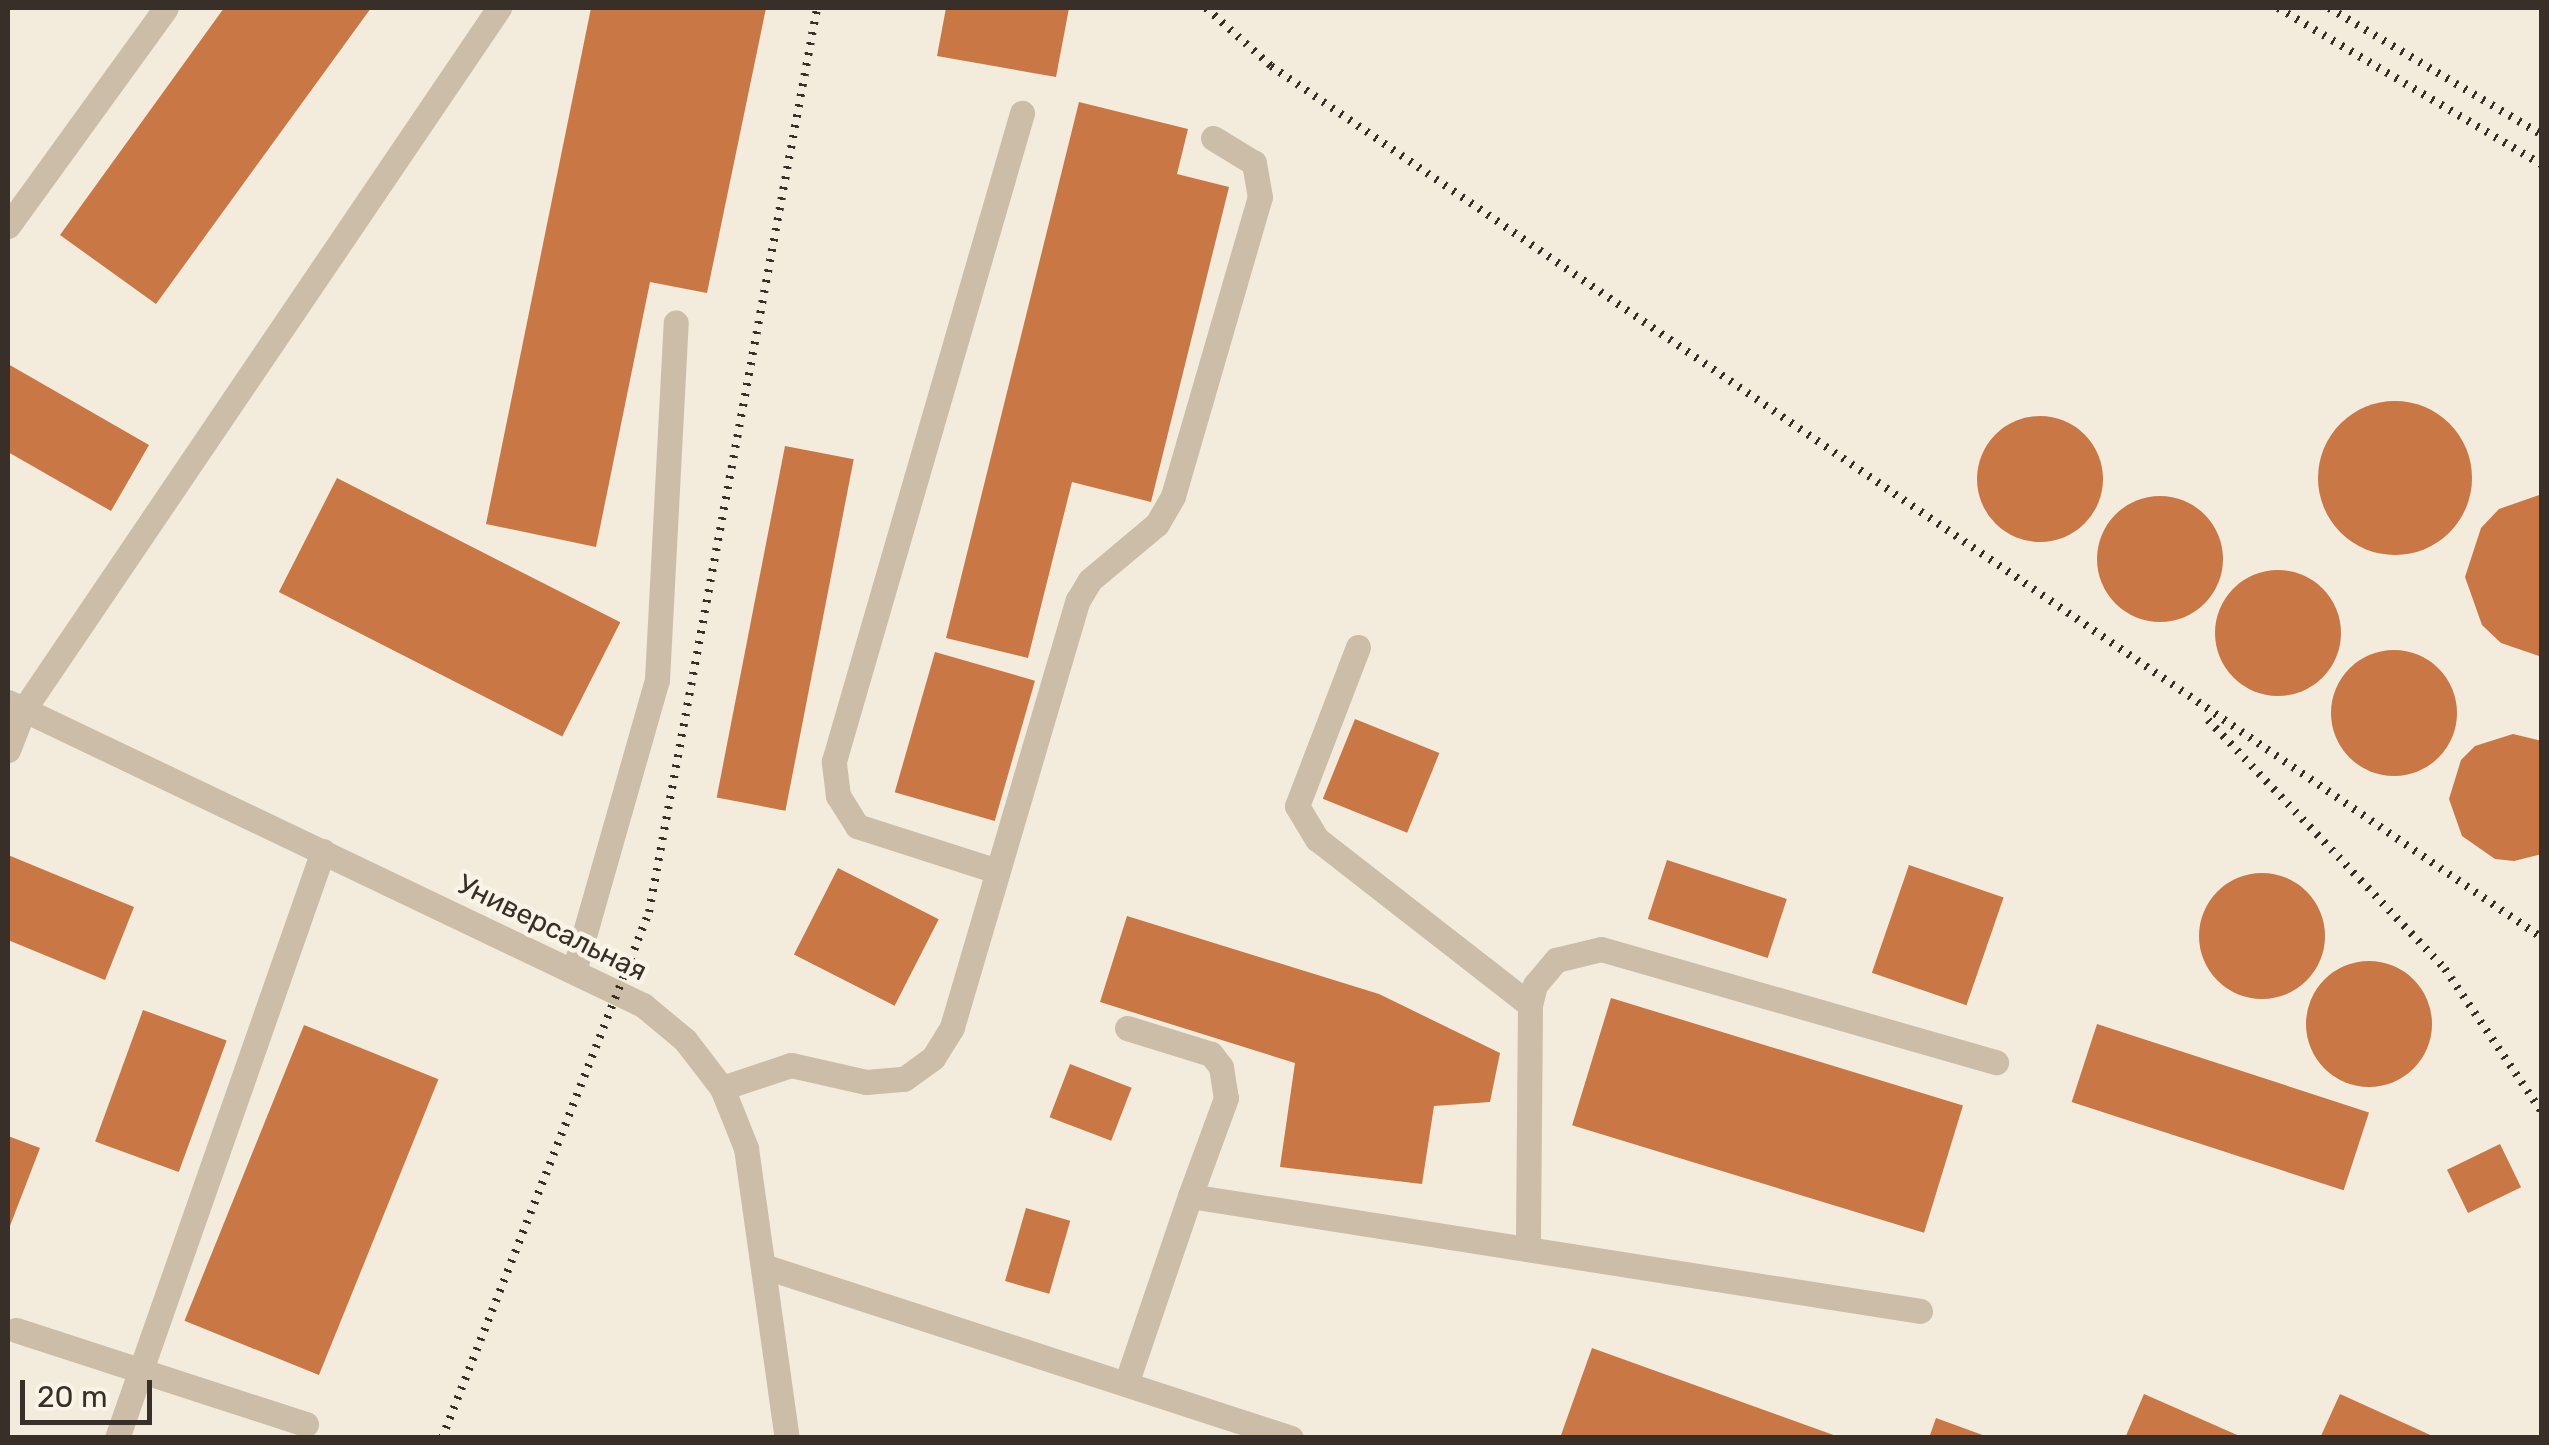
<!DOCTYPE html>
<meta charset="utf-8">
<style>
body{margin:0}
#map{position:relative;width:2549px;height:1445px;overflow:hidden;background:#f3ebdc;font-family:Rubik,sans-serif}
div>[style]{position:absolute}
.building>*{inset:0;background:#c97744;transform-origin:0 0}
.round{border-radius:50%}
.minor>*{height:25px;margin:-12.5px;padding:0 12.5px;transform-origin:12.5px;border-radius:12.5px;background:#cbbda7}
.rail>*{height:8px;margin-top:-4px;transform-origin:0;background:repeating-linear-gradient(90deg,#372f28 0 2.5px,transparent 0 10.5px)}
span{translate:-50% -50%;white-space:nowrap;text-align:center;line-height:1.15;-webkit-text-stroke:9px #faf4e8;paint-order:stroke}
.street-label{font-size:28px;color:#372f28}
.frame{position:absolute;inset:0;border:10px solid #372f28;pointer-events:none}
.scale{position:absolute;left:20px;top:1380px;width:132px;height:45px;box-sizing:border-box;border:5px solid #372f28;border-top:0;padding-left:12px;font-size:30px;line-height:35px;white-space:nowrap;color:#372f28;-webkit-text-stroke:8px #faf4e8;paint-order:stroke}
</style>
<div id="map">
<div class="building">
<i style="clip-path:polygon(224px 8px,371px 8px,156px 304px,60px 235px)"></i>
<i style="clip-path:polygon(591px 8px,766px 8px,707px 293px,650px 282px,596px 547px,486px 524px)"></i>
<i style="clip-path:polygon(946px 8px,1069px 8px,1056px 77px,937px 56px)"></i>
<i style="clip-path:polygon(1079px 102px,1188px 129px,1177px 174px,1229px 187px,1151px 502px,1072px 482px,1028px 658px,946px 638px)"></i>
<i style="clip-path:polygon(8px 364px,149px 445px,111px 511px,8px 452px)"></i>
<i class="round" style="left:2318px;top:401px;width:154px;height:154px"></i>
<i class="round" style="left:1977px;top:416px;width:126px;height:126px"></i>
<i style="left:785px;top:446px;width:70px;height:358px;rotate:11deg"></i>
<i style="left:337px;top:478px;width:318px;height:128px;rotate:27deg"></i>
<i style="clip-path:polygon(2542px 494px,2542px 657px,2501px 643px,2482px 625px,2465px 577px,2481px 528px,2499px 509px)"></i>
<i class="round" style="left:2097px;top:496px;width:126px;height:126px"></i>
<i class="round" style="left:2215px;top:570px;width:126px;height:126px"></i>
<i class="round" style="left:2331px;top:650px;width:126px;height:126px"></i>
<i style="left:935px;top:652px;width:104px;height:146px;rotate:16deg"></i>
<i style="left:1355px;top:719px;width:91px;height:86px;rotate:22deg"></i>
<i style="clip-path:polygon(2513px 734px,2542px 741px,2542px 854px,2514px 861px,2495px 859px,2462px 836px,2449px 799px,2461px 760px,2475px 746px)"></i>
<i style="clip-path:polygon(8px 855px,134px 907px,105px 980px,8px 940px)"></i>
<i style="left:1667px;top:860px;width:126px;height:62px;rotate:18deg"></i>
<i style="left:1909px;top:865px;width:100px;height:114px;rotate:19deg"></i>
<i style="left:838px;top:868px;width:113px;height:97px;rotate:27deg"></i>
<i class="round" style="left:2199px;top:873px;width:126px;height:126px"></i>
<i style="clip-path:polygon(1127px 916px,1379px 994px,1500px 1053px,1490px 1102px,1434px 1106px,1422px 1184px,1280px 1167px,1295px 1063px,1100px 1002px)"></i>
<i class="round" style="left:2306px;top:961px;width:126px;height:126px"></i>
<i style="left:1611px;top:998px;width:368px;height:133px;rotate:17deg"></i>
<i style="left:143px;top:1010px;width:89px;height:140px;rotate:20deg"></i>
<i style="left:2097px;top:1024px;width:286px;height:82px;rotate:18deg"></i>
<i style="left:304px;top:1025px;width:145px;height:319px;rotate:22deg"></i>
<i style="left:1070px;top:1064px;width:66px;height:57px;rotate:21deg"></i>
<i style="clip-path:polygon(8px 1136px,40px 1148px,8px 1231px)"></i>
<i style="left:2500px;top:1144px;width:48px;height:59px;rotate:64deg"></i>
<i style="left:1026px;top:1208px;width:46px;height:76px;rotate:16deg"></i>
<i style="clip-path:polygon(1592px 1348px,1839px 1437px,1839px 1438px,1560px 1438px)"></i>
<i style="clip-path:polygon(2144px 1394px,2244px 1438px,2125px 1438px)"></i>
<i style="clip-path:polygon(2340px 1394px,2437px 1438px,2320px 1438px)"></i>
<i style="clip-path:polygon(1936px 1418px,1988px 1437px,1988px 1438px,1929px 1438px)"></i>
</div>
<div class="minor">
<i style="left:8px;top:226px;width:269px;rotate:-54.1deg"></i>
<i style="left:1358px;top:647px;width:170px;rotate:111deg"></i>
<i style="left:1297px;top:806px;width:39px;rotate:59deg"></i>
<i style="left:1317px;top:839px;width:270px;rotate:37.9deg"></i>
<i style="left:1530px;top:1005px;width:244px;rotate:90.5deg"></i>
<i style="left:8px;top:702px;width:704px;rotate:25.51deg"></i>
<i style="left:643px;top:1005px;width:55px;rotate:39.8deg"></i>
<i style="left:685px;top:1040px;width:61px;rotate:52.4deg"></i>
<i style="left:722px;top:1088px;width:65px;rotate:68.2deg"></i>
<i style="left:746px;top:1148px;width:293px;rotate:82deg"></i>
<i style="left:8px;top:750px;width:44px;rotate:-68.7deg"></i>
<i style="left:24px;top:709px;width:847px;rotate:-55.88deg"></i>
<i style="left:997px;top:871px;width:147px;rotate:-162.2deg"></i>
<i style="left:857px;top:826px;width:36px;rotate:-122deg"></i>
<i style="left:838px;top:796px;width:35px;rotate:-97deg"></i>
<i style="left:834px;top:761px;width:675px;rotate:-73.82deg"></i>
<i style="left:574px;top:971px;width:303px;rotate:-74.1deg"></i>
<i style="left:657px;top:680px;width:358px;rotate:-87deg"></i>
<i style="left:1530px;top:1005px;width:21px;rotate:-76deg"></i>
<i style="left:1535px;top:985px;width:33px;rotate:-50deg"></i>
<i style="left:1556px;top:960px;width:46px;rotate:-13.7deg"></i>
<i style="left:1601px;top:949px;width:411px;rotate:16deg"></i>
<i style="left:1127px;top:1028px;width:88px;rotate:17.2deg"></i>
<i style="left:1211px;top:1054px;width:16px;rotate:52deg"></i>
<i style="left:1221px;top:1067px;width:31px;rotate:81deg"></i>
<i style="left:1226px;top:1098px;width:104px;rotate:110.2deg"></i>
<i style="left:722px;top:1088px;width:73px;rotate:-18.4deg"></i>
<i style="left:791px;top:1065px;width:77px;rotate:12.8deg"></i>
<i style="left:866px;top:1082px;width:38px;rotate:-5deg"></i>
<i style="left:904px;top:1079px;width:36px;rotate:-36deg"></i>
<i style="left:933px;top:1058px;width:36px;rotate:-58deg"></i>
<i style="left:952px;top:1027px;width:445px;rotate:-73.6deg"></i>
<i style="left:1078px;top:600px;width:23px;rotate:-59deg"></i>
<i style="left:1090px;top:580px;width:87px;rotate:-39.9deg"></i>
<i style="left:1157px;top:524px;width:32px;rotate:-60deg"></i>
<i style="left:1173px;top:496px;width:311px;rotate:-73.8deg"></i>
<i style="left:1260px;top:197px;width:35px;rotate:-100deg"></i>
<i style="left:1254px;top:163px;width:48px;rotate:-148.6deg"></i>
<i style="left:766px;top:1267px;width:552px;rotate:18.04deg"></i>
<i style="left:16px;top:1330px;width:305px;rotate:18deg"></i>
<i style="left:1126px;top:1384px;width:199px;rotate:-71.2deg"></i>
<i style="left:1190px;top:1196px;width:739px;rotate:8.95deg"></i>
<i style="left:117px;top:1438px;width:622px;rotate:-70.66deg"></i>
</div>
<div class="rail">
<i style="left:1206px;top:8px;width:87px;rotate:41.7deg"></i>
<i style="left:1271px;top:66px;width:1541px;rotate:34.45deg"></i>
<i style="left:2278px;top:8px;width:307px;rotate:30.7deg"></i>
<i style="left:2329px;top:8px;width:248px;rotate:30.8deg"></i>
<i style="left:2208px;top:720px;width:344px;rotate:46.4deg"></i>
<i style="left:2445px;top:969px;width:173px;rotate:55.9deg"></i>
<i style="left:442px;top:1438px;width:565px;rotate:-68.52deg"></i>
<i style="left:649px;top:912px;width:919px;rotate:-79.47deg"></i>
</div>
<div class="street-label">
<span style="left:552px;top:928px;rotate:26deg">Универсальная</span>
</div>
<div class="frame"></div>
<div class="scale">20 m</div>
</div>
